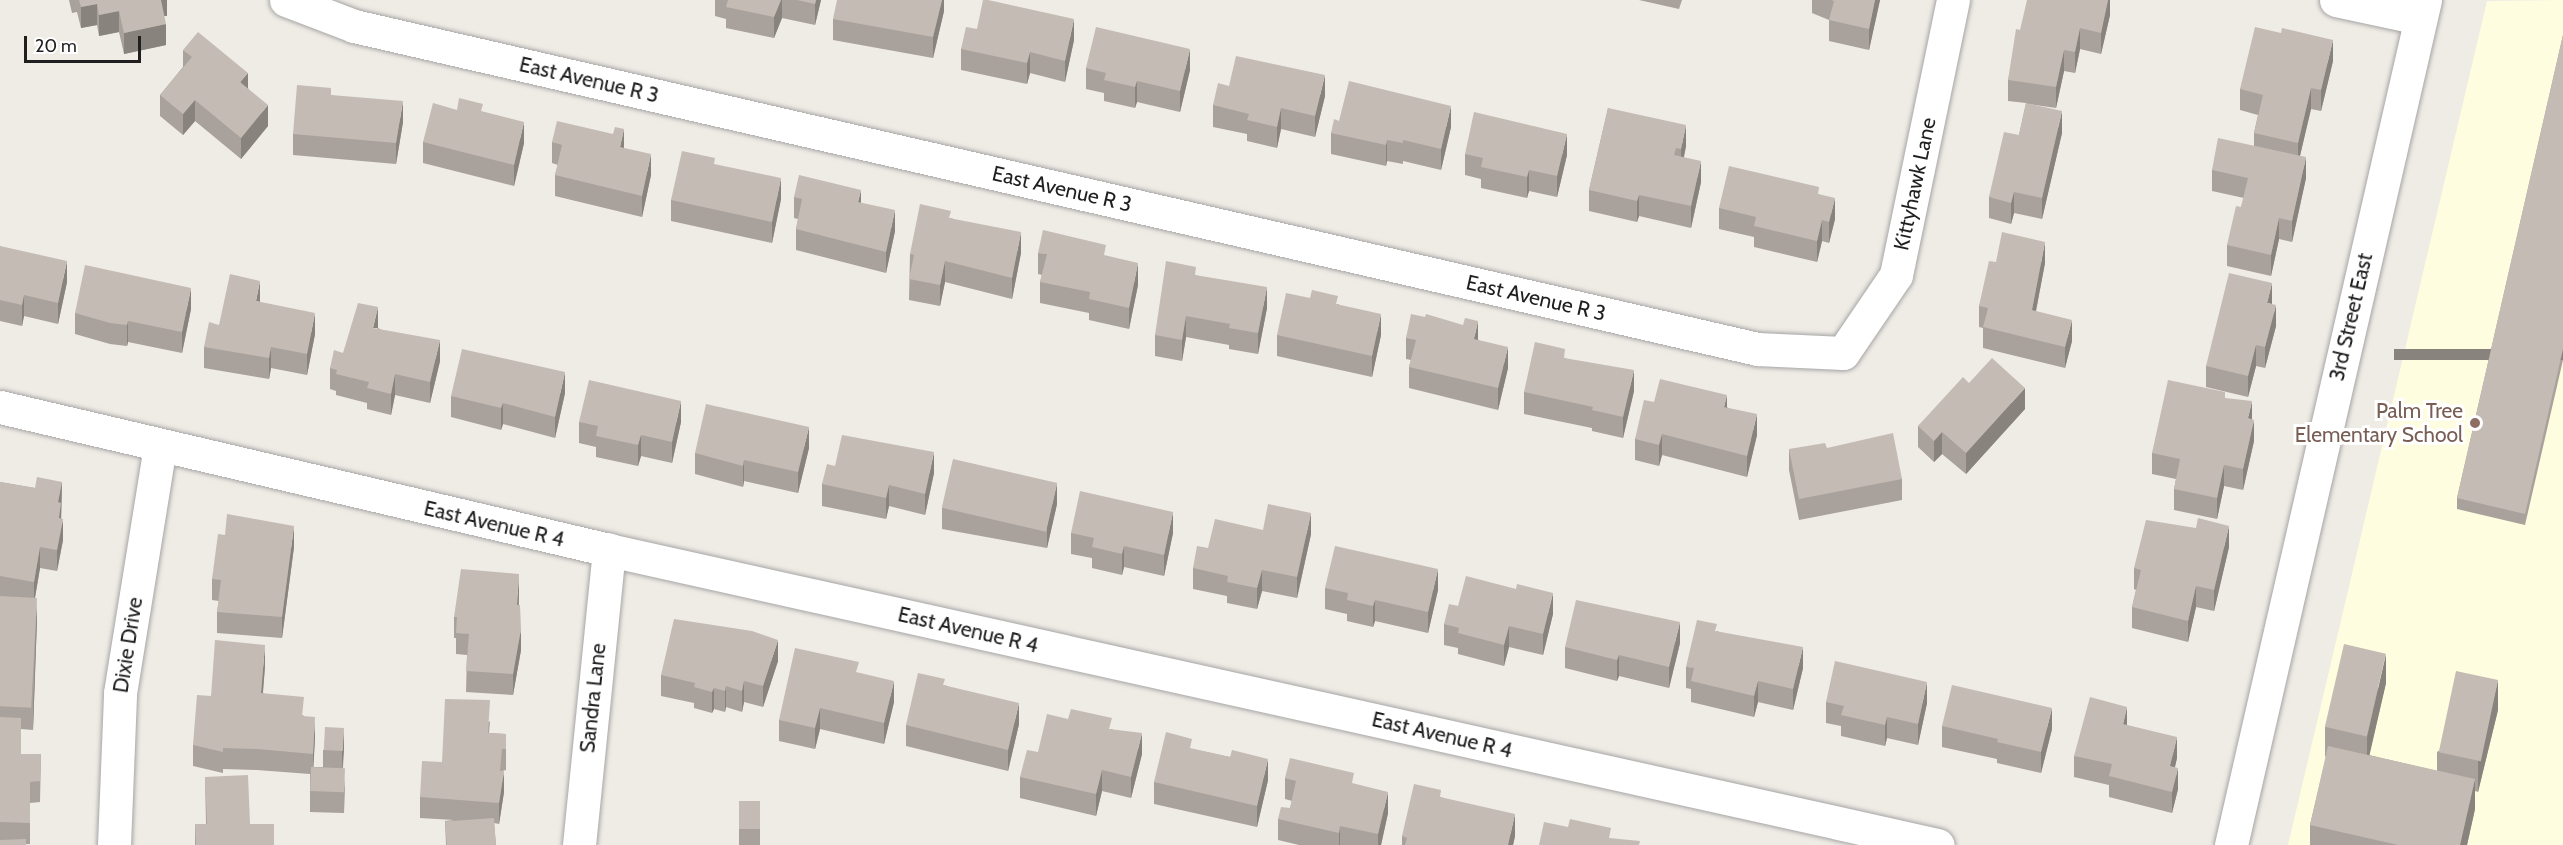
<!DOCTYPE html>
<style>
body{margin:0}
#map{position:relative;width:2563px;height:845px;overflow:hidden;background:#efebe5;font-family:Cabin,sans-serif}
div>[style]{position:absolute}
.education>*{inset:0;background:#fefddf}
.roads{filter:drop-shadow(0 0 2px #a6a6a6) drop-shadow(0 0 2px #a6a6a6)}
.street>*{height:33px;margin:-16.5px;padding:0 16.5px;transform-origin:16.5px;border-radius:16.5px;background:#fff}
.wall>*{inset:0;background:#a9a19b;transform-origin:0 0}
.shaded-wall>*{inset:0;background:#89837e;transform-origin:0 0}
.building>*{inset:0;background:#c4bbb4;transform-origin:0 0}
.dots>*{width:16px;height:16px;translate:-50% -50%;box-sizing:border-box;border:3px solid #fff;border-radius:50%}
span{translate:-50% -50%;white-space:nowrap;text-align:center;line-height:1.15;-webkit-text-stroke:6px #fff;paint-order:stroke}
.street-label{font-size:21px;color:#1f1f1f}
.education-label{font-size:21px;color:#785e54}
.right{translate:-100% -50%;text-align:right}
.scale{position:absolute;left:24px;top:36px;width:117px;height:27px;box-sizing:border-box;border:3px solid #1f1f1f;border-top:0;padding-left:8px;font-size:18px;line-height:21px;white-space:nowrap;color:#1f1f1f;-webkit-text-stroke:4px #fff;paint-order:stroke}
</style>
<div id="map">
<div class="education">
<i style="clip-path:polygon(2563px 0,2563px 845px,2288px 845px,2487px 1px)"></i>
</div>
<div class="roads">
<div class="street">
<i style="left:286px;top:0;width:73px;rotate:20.9deg"></i>
<i style="left:354px;top:26px;width:1440px;rotate:12.96deg"></i>
<i style="left:1757px;top:349px;width:86px;rotate:2.7deg"></i>
<i style="left:1843px;top:353px;width:94px;rotate:-55.8deg"></i>
<i style="left:1896px;top:275px;width:281px;rotate:-78.3deg"></i>
<i style="left:2336px;top:0;width:85px;rotate:12.2deg"></i>
<i style="left:0;top:407px;width:626px;rotate:13.21deg"></i>
<i style="left:609px;top:550px;width:1361px;rotate:12.52deg"></i>
<i style="left:114px;top:845px;width:152px;rotate:-87.7deg"></i>
<i style="left:120px;top:693px;width:249px;rotate:-80.8deg"></i>
<i style="left:579px;top:845px;width:297px;rotate:-84.2deg"></i>
<i style="left:2231px;top:845px;width:867px;rotate:-77.07deg"></i>
</div>
</div>
<div class="wall">
<i style="clip-path:polygon(69px 0,167px 0,167px 14px,164px 15px,166px 45px,124px 54px,119px 32px,99px 36px,97px 25px,81px 28px,77px 12px,72px 13px)"></i>
<i style="clip-path:polygon(715px 0,821px 0,815px 25px,782px 18px,774px 38px,726px 28px,726px 19px,715px 16px)"></i>
<i style="clip-path:polygon(944px 0,944px 11px,933px 58px,833px 40px,833px 19px)"></i>
<i style="clip-path:polygon(1639px 0,1682px 0,1679px 9px)"></i>
<i style="clip-path:polygon(1812px 0,1880px 0,1869px 50px,1829px 41px,1829px 20px,1812px 13px)"></i>
<i style="clip-path:polygon(2110px 0,2110px 15px,2101px 54px,2080px 49px,2075px 73px,2064px 71px,2056px 108px,2029px 104px,2062px 133px,2042px 219px,2014px 213px,2011px 224px,1989px 218px,1989px 197px,2019px 135px,2026px 103px,2008px 101px,2008px 80px,2020px 30px)"></i>
<i style="clip-path:polygon(977px 29px,1074px 40px,1065px 82px,1030px 73px,1027px 84px,961px 70px,961px 49px)"></i>
<i style="clip-path:polygon(2563px 35px,2563px 360px,2525px 525px,2457px 509px,2457px 498px)"></i>
<i style="clip-path:polygon(183px 50px,248px 88px,268px 126px,241px 159px,195px 121px,183px 135px,160px 116px,160px 95px,183px 67px)"></i>
<i style="clip-path:polygon(2333px 61px,2321px 111px,2311px 109px,2300px 156px,2306px 178px,2292px 242px,2279px 239px,2271px 276px,2227px 266px,2227px 245px,2241px 207px,2244px 198px,2212px 191px,2212px 170px,2254px 146px,2254px 133px,2258px 115px,2240px 110px,2240px 89px)"></i>
<i style="clip-path:polygon(1086px 68px,1190px 70px,1180px 112px,1137px 102px,1135px 108px,1104px 101px,1104px 93px,1086px 89px)"></i>
<i style="clip-path:polygon(1229px 86px,1325px 96px,1315px 137px,1281px 129px,1277px 148px,1247px 141px,1247px 134px,1213px 127px,1213px 105px)"></i>
<i style="clip-path:polygon(331px 95px,403px 122px,396px 164px,293px 155px,293px 134px)"></i>
<i style="clip-path:polygon(1608px 108px,1686px 146px,1684px 157px,1701px 182px,1691px 228px,1639px 216px,1637px 222px,1589px 211px,1589px 190px)"></i>
<i style="clip-path:polygon(457px 110px,483px 112px,524px 143px,514px 186px,423px 163px,423px 142px)"></i>
<i style="clip-path:polygon(1339px 121px,1451px 127px,1441px 170px,1403px 161px,1403px 164px,1387px 161px,1386px 166px,1331px 154px,1331px 133px)"></i>
<i style="clip-path:polygon(552px 142px,624px 148px,651px 175px,642px 217px,555px 196px,555px 175px,558px 165px,552px 163px)"></i>
<i style="clip-path:polygon(1465px 154px,1567px 155px,1557px 197px,1529px 191px,1527px 198px,1481px 188px,1481px 179px,1465px 175px)"></i>
<i style="clip-path:polygon(1819px 194px,1835px 219px,1829px 243px,1822px 241px,1817px 262px,1754px 247px,1754px 237px,1719px 229px,1719px 208px)"></i>
<i style="clip-path:polygon(794px 197px,861px 203px,895px 231px,886px 273px,796px 250px,796px 229px,798px 219px,794px 218px)"></i>
<i style="clip-path:polygon(781px 199px,772px 243px,671px 221px,671px 200px)"></i>
<i style="clip-path:polygon(951px 218px,1021px 253px,1012px 299px,945px 282px,940px 306px,909px 300px,910px 254px)"></i>
<i style="clip-path:polygon(0 246px,67px 282px,58px 324px,24px 316px,22px 326px,0 321px)"></i>
<i style="clip-path:polygon(1038px 253px,1106px 256px,1138px 285px,1129px 329px,1089px 320px,1089px 313px,1040px 303px,1040px 282px,1042px 275px,1038px 274px)"></i>
<i style="clip-path:polygon(1996px 262px,2045px 263px,2036px 311px,2072px 341px,2065px 368px,1983px 348px,1983px 328px,1979px 327px,1979px 306px)"></i>
<i style="clip-path:polygon(1196px 275px,1267px 308px,1258px 354px,1229px 349px,1229px 345px,1186px 337px,1182px 361px,1155px 356px,1155px 335px)"></i>
<i style="clip-path:polygon(260px 302px,315px 334px,307px 375px,271px 368px,269px 379px,204px 368px,204px 347px,219px 325px)"></i>
<i style="clip-path:polygon(1338px 304px,1381px 335px,1372px 377px,1277px 356px,1277px 335px)"></i>
<i style="clip-path:polygon(2272px 305px,2276px 326px,2265px 368px,2256px 366px,2248px 397px,2206px 387px,2206px 366px)"></i>
<i style="clip-path:polygon(191px 309px,182px 353px,128px 342px,127px 346px,110px 344px,75px 334px,75px 313px)"></i>
<i style="clip-path:polygon(1463px 325px,1508px 368px,1498px 410px,1409px 388px,1409px 367px,1411px 360px,1406px 359px,1406px 338px)"></i>
<i style="clip-path:polygon(378px 328px,440px 361px,430px 403px,395px 395px,391px 415px,367px 409px,367px 403px,336px 395px,336px 391px,330px 389px,330px 368px,343px 353px)"></i>
<i style="clip-path:polygon(1565px 358px,1634px 391px,1623px 438px,1592px 431px,1592px 428px,1524px 414px,1524px 392px)"></i>
<i style="clip-path:polygon(1969px 383px,2025px 409px,1966px 474px,1942px 454px,1934px 462px,1918px 447px,1918px 426px)"></i>
<i style="clip-path:polygon(565px 393px,555px 438px,503px 424px,501px 430px,451px 417px,451px 396px)"></i>
<i style="clip-path:polygon(2225px 398px,2252px 419px,2254px 441px,2243px 490px,2224px 486px,2217px 519px,2174px 510px,2174px 489px,2176px 479px,2152px 474px,2152px 453px)"></i>
<i style="clip-path:polygon(1654px 402px,1727px 407px,1757px 435px,1747px 477px,1662px 455px,1659px 466px,1635px 460px,1635px 439px)"></i>
<i style="clip-path:polygon(579px 422px,681px 422px,672px 463px,641px 456px,638px 466px,596px 457px,596px 447px,579px 443px)"></i>
<i style="clip-path:polygon(809px 448px,798px 493px,744px 481px,743px 487px,695px 474px,695px 453px)"></i>
<i style="clip-path:polygon(1827px 448px,1902px 479px,1902px 500px,1799px 520px,1789px 470px,1789px 449px)"></i>
<i style="clip-path:polygon(835px 466px,934px 473px,925px 515px,889px 506px,886px 519px,822px 506px,822px 484px)"></i>
<i style="clip-path:polygon(0 482px,35px 488px,62px 482px,61px 518px,63px 540px,57px 571px,40px 568px,35px 598px,37px 619px,33px 730px,21px 729px,21px 754px,41px 754px,40px 802px,30px 803px,30px 844px,0 845px)"></i>
<i style="clip-path:polygon(1057px 504px,1047px 548px,942px 529px,942px 508px)"></i>
<i style="clip-path:polygon(1263px 530px,1311px 534px,1297px 598px,1262px 591px,1257px 609px,1227px 603px,1227px 596px,1193px 589px,1193px 568px,1208px 548px)"></i>
<i style="clip-path:polygon(1071px 533px,1173px 533px,1164px 576px,1124px 567px,1122px 575px,1092px 568px,1092px 558px,1071px 554px)"></i>
<i style="clip-path:polygon(294px 547px,282px 638px,217px 633px,217px 612px,219px 601px,212px 600px,212px 579px)"></i>
<i style="clip-path:polygon(2229px 547px,2214px 611px,2196px 607px,2188px 642px,2132px 628px,2132px 607px,2136px 590px,2134px 589px,2134px 568px)"></i>
<i style="clip-path:polygon(1325px 588px,1438px 590px,1428px 633px,1375px 621px,1373px 627px,1347px 621px,1347px 614px,1325px 609px)"></i>
<i style="clip-path:polygon(519px 595px,519px 605px,521px 650px,513px 695px,466px 692px,467px 655px,456px 654px,456px 638px,454px 638px,454px 617px)"></i>
<i style="clip-path:polygon(1458px 606px,1553px 614px,1543px 655px,1509px 647px,1504px 666px,1458px 654px,1458px 648px,1444px 645px,1444px 624px)"></i>
<i style="clip-path:polygon(1717px 631px,1803px 668px,1793px 710px,1758px 702px,1754px 717px,1691px 702px,1691px 689px,1686px 688px,1686px 667px)"></i>
<i style="clip-path:polygon(1680px 643px,1669px 688px,1619px 676px,1617px 681px,1565px 668px,1565px 647px)"></i>
<i style="clip-path:polygon(778px 661px,763px 707px,744px 702px,742px 712px,726px 707px,725px 712px,714px 709px,712px 713px,694px 708px,694px 703px,661px 696px,661px 675px)"></i>
<i style="clip-path:polygon(265px 666px,263px 693px,304px 716px,315px 738px,313px 767px,323px 767px,323px 750px,344px 749px,343px 768px,345px 789px,344px 813px,310px 812px,310px 774px,257px 770px,223px 769px,223px 773px,193px 766px,193px 745px,211px 696px)"></i>
<i style="clip-path:polygon(859px 673px,894px 702px,884px 744px,820px 729px,815px 749px,779px 741px,779px 720px)"></i>
<i style="clip-path:polygon(2386px 683px,2369px 755px,2437px 771px,2437px 752px,2498px 710px,2478px 792px,2475px 791px,2475px 809px,2467px 845px,2310px 845px,2310px 825px,2326px 757px,2325px 756px,2325px 727px)"></i>
<i style="clip-path:polygon(945px 685px,1019px 724px,1008px 771px,906px 746px,906px 725px)"></i>
<i style="clip-path:polygon(1826px 702px,1927px 703px,1918px 745px,1887px 738px,1885px 746px,1841px 736px,1841px 726px,1826px 723px)"></i>
<i style="clip-path:polygon(490px 721px,489px 733px,506px 734px,506px 770px,502px 771px,504px 792px,499px 824px,494px 823px,496px 845px,446px 845px,445px 821px,454px 820px,420px 818px,420px 797px,442px 762px)"></i>
<i style="clip-path:polygon(2127px 725px,2177px 758px,2175px 767px,2178px 789px,2172px 813px,2109px 797px,2109px 785px,2074px 777px,2074px 756px)"></i>
<i style="clip-path:polygon(1942px 726px,2052px 729px,2041px 773px,1997px 763px,1997px 759px,1942px 747px)"></i>
<i style="clip-path:polygon(1112px 729px,1142px 754px,1131px 798px,1102px 791px,1096px 816px,1020px 798px,1020px 777px,1038px 752px)"></i>
<i style="clip-path:polygon(1192px 749px,1230px 757px,1268px 780px,1257px 827px,1154px 804px,1154px 782px)"></i>
<i style="clip-path:polygon(205px 777px,250px 824px,274px 845px,195px 845px,195px 824px,206px 824px)"></i>
<i style="clip-path:polygon(1285px 778px,1354px 784px,1388px 813px,1381px 845px,1299px 845px,1278px 840px,1278px 819px,1290px 808px,1292px 801px,1285px 799px)"></i>
<i style="clip-path:polygon(1441px 797px,1515px 836px,1513px 845px,1402px 845px,1402px 836px)"></i>
<i style="left:739px;top:801px;width:21px;height:44px"></i>
</div>
<div class="shaded-wall">
<i style="left:160px;top:0;width:7px;height:16px"></i>
<i style="clip-path:polygon(781px 0,782px 0,782px 18px,774px 38px,774px 17px)"></i>
<i style="clip-path:polygon(816px 0,821px 0,815px 25px,815px 4px)"></i>
<i style="clip-path:polygon(942px 0,944px 0,944px 11px,933px 58px,933px 37px)"></i>
<i style="clip-path:polygon(1875px 0,1880px 0,1869px 50px,1869px 29px)"></i>
<i style="clip-path:polygon(2108px 0,2110px 0,2110px 15px,2101px 54px,2101px 33px)"></i>
<i style="clip-path:polygon(97px 4px,97px 25px,81px 28px,81px 7px)"></i>
<i style="clip-path:polygon(119px 11px,119px 32px,99px 36px,99px 15px)"></i>
<i style="clip-path:polygon(1074px 19px,1074px 40px,1065px 82px,1065px 61px)"></i>
<i style="clip-path:polygon(166px 24px,166px 45px,124px 54px,124px 33px)"></i>
<i style="clip-path:polygon(2080px 28px,2080px 49px,2075px 73px,2075px 52px)"></i>
<i style="clip-path:polygon(2333px 40px,2333px 61px,2321px 111px,2321px 90px)"></i>
<i style="clip-path:polygon(1190px 49px,1190px 70px,1180px 112px,1180px 91px)"></i>
<i style="clip-path:polygon(2064px 50px,2064px 71px,2056px 108px,2056px 87px)"></i>
<i style="clip-path:polygon(1030px 52px,1030px 73px,1027px 84px,1027px 63px)"></i>
<i style="clip-path:polygon(248px 73px,248px 94px,240px 82px)"></i>
<i style="clip-path:polygon(1325px 75px,1325px 96px,1315px 137px,1315px 116px)"></i>
<i style="clip-path:polygon(1137px 81px,1137px 102px,1135px 108px,1135px 87px)"></i>
<i style="clip-path:polygon(2311px 88px,2311px 109px,2298px 164px,2298px 143px)"></i>
<i style="clip-path:polygon(195px 100px,195px 121px,183px 135px,183px 114px)"></i>
<i style="clip-path:polygon(403px 101px,403px 122px,396px 164px,396px 143px)"></i>
<i style="clip-path:polygon(268px 105px,268px 126px,241px 159px,241px 138px)"></i>
<i style="clip-path:polygon(1451px 106px,1451px 127px,1441px 170px,1441px 149px)"></i>
<i style="clip-path:polygon(1281px 108px,1281px 129px,1277px 148px,1277px 127px)"></i>
<i style="clip-path:polygon(2062px 111px,2062px 133px,2042px 219px,2042px 198px)"></i>
<i style="clip-path:polygon(524px 122px,524px 143px,514px 186px,514px 165px)"></i>
<i style="clip-path:polygon(1686px 125px,1686px 146px,1681px 170px,1681px 149px)"></i>
<i style="clip-path:polygon(624px 129px,624px 150px,620px 147px)"></i>
<i style="clip-path:polygon(1567px 134px,1567px 155px,1557px 197px,1557px 176px)"></i>
<i style="clip-path:polygon(1387px 140px,1387px 161px,1386px 166px,1386px 145px)"></i>
<i style="clip-path:polygon(651px 154px,651px 175px,642px 217px,642px 196px)"></i>
<i style="clip-path:polygon(2306px 157px,2306px 178px,2292px 242px,2292px 221px)"></i>
<i style="clip-path:polygon(1701px 161px,1701px 182px,1691px 228px,1691px 206px)"></i>
<i style="clip-path:polygon(1529px 170px,1529px 191px,1527px 198px,1527px 177px)"></i>
<i style="clip-path:polygon(781px 178px,781px 199px,772px 243px,772px 222px)"></i>
<i style="clip-path:polygon(861px 190px,861px 211px,858px 202px)"></i>
<i style="clip-path:polygon(2014px 192px,2014px 213px,2011px 224px,2011px 203px)"></i>
<i style="clip-path:polygon(1639px 195px,1639px 216px,1637px 222px,1637px 201px)"></i>
<i style="clip-path:polygon(1835px 198px,1835px 219px,1829px 243px,1829px 222px)"></i>
<i style="clip-path:polygon(895px 210px,895px 231px,886px 273px,886px 252px)"></i>
<i style="clip-path:polygon(2279px 218px,2279px 239px,2271px 276px,2271px 255px)"></i>
<i style="clip-path:polygon(1822px 220px,1822px 241px,1817px 262px,1817px 241px)"></i>
<i style="clip-path:polygon(1021px 232px,1021px 253px,1012px 299px,1012px 278px)"></i>
<i style="clip-path:polygon(2045px 242px,2045px 263px,2032px 331px,2032px 310px)"></i>
<i style="clip-path:polygon(67px 261px,67px 282px,58px 324px,58px 303px)"></i>
<i style="clip-path:polygon(945px 261px,945px 282px,940px 306px,940px 285px)"></i>
<i style="clip-path:polygon(1138px 263px,1138px 285px,1129px 329px,1129px 308px)"></i>
<i style="clip-path:polygon(260px 281px,260px 302px,256px 301px)"></i>
<i style="clip-path:polygon(2272px 283px,2272px 304px,2267px 303px)"></i>
<i style="clip-path:polygon(1267px 287px,1267px 308px,1258px 354px,1258px 333px)"></i>
<i style="clip-path:polygon(191px 288px,191px 309px,182px 353px,182px 332px)"></i>
<i style="clip-path:polygon(24px 295px,24px 316px,22px 326px,22px 305px)"></i>
<i style="clip-path:polygon(2276px 305px,2276px 326px,2265px 368px,2265px 347px)"></i>
<i style="clip-path:polygon(378px 307px,378px 328px,373px 328px)"></i>
<i style="clip-path:polygon(315px 313px,315px 334px,307px 375px,307px 354px)"></i>
<i style="clip-path:polygon(1381px 314px,1381px 335px,1372px 377px,1372px 356px)"></i>
<i style="clip-path:polygon(1186px 316px,1186px 337px,1182px 361px,1182px 340px)"></i>
<i style="clip-path:polygon(2072px 320px,2072px 341px,2065px 368px,2065px 347px)"></i>
<i style="clip-path:polygon(128px 321px,128px 342px,127px 346px,127px 325px)"></i>
<i style="clip-path:polygon(1478px 321px,1478px 342px,1474px 339px)"></i>
<i style="clip-path:polygon(440px 340px,440px 361px,430px 403px,430px 382px)"></i>
<i style="clip-path:polygon(2256px 345px,2256px 366px,2248px 397px,2248px 376px)"></i>
<i style="clip-path:polygon(271px 347px,271px 368px,269px 379px,269px 358px)"></i>
<i style="clip-path:polygon(1508px 347px,1508px 368px,1498px 410px,1498px 388px)"></i>
<i style="left:2563px;top:349px;width:11px;height:169px;rotate:90deg"></i>
<i style="clip-path:polygon(1634px 370px,1634px 391px,1623px 438px,1623px 417px)"></i>
<i style="clip-path:polygon(565px 372px,565px 393px,555px 438px,555px 417px)"></i>
<i style="clip-path:polygon(395px 374px,395px 395px,391px 415px,391px 394px)"></i>
<i style="clip-path:polygon(2025px 388px,2025px 409px,1966px 474px,1966px 453px)"></i>
<i style="clip-path:polygon(1727px 395px,1727px 416px,1724px 407px)"></i>
<i style="clip-path:polygon(681px 401px,681px 422px,672px 463px,672px 442px)"></i>
<i style="clip-path:polygon(2252px 401px,2252px 422px,2248px 418px)"></i>
<i style="clip-path:polygon(503px 403px,503px 424px,501px 430px,501px 408px)"></i>
<i style="clip-path:polygon(1757px 414px,1757px 435px,1747px 477px,1747px 456px)"></i>
<i style="clip-path:polygon(2254px 420px,2254px 441px,2243px 490px,2243px 469px)"></i>
<i style="clip-path:polygon(809px 427px,809px 448px,798px 493px,798px 472px)"></i>
<i style="clip-path:polygon(1942px 432px,1942px 454px,1934px 462px,1934px 441px)"></i>
<i style="clip-path:polygon(1662px 434px,1662px 455px,1659px 466px,1659px 445px)"></i>
<i style="clip-path:polygon(641px 435px,641px 456px,638px 466px,638px 445px)"></i>
<i style="clip-path:polygon(934px 452px,934px 473px,925px 515px,925px 494px)"></i>
<i style="clip-path:polygon(744px 460px,744px 481px,743px 487px,743px 466px)"></i>
<i style="clip-path:polygon(2224px 465px,2224px 486px,2217px 519px,2217px 498px)"></i>
<i style="clip-path:polygon(62px 482px,61px 524px,59px 539px,58px 502px)"></i>
<i style="clip-path:polygon(1057px 483px,1057px 504px,1047px 548px,1047px 527px)"></i>
<i style="clip-path:polygon(889px 485px,889px 506px,886px 519px,886px 498px)"></i>
<i style="clip-path:polygon(1173px 512px,1173px 533px,1164px 576px,1164px 555px)"></i>
<i style="clip-path:polygon(1311px 513px,1311px 534px,1297px 598px,1297px 577px)"></i>
<i style="clip-path:polygon(63px 519px,63px 540px,57px 571px,57px 550px)"></i>
<i style="clip-path:polygon(294px 526px,294px 547px,282px 638px,282px 617px)"></i>
<i style="clip-path:polygon(2229px 526px,2229px 547px,2214px 611px,2214px 590px)"></i>
<i style="clip-path:polygon(1124px 546px,1124px 567px,1122px 575px,1122px 554px)"></i>
<i style="clip-path:polygon(40px 547px,40px 568px,34px 603px,34px 582px)"></i>
<i style="clip-path:polygon(1438px 569px,1438px 590px,1428px 633px,1428px 612px)"></i>
<i style="clip-path:polygon(1262px 570px,1262px 591px,1257px 609px,1257px 588px)"></i>
<i style="clip-path:polygon(519px 574px,519px 595px,517px 626px,517px 605px)"></i>
<i style="clip-path:polygon(2196px 586px,2196px 607px,2188px 642px,2188px 621px)"></i>
<i style="clip-path:polygon(1553px 593px,1553px 614px,1543px 655px,1543px 634px)"></i>
<i style="clip-path:polygon(37px 598px,37px 619px,33px 730px,33px 709px)"></i>
<i style="clip-path:polygon(1375px 600px,1375px 621px,1373px 627px,1373px 606px)"></i>
<i style="clip-path:polygon(1680px 622px,1680px 643px,1669px 688px,1669px 667px)"></i>
<i style="clip-path:polygon(1509px 626px,1509px 647px,1504px 666px,1504px 645px)"></i>
<i style="clip-path:polygon(521px 629px,521px 650px,513px 695px,513px 674px)"></i>
<i style="clip-path:polygon(778px 640px,778px 661px,763px 707px,763px 686px)"></i>
<i style="clip-path:polygon(265px 645px,265px 666px,261px 714px,261px 693px)"></i>
<i style="clip-path:polygon(1803px 647px,1803px 668px,1793px 710px,1793px 689px)"></i>
<i style="clip-path:polygon(2386px 654px,2386px 683px,2367px 766px,2367px 737px)"></i>
<i style="clip-path:polygon(1619px 655px,1619px 676px,1617px 681px,1617px 660px)"></i>
<i style="clip-path:polygon(2498px 680px,2498px 710px,2478px 792px,2478px 762px)"></i>
<i style="clip-path:polygon(744px 681px,744px 702px,742px 712px,742px 691px)"></i>
<i style="clip-path:polygon(894px 681px,894px 702px,884px 744px,884px 723px)"></i>
<i style="clip-path:polygon(1758px 681px,1758px 702px,1754px 717px,1754px 696px)"></i>
<i style="clip-path:polygon(1927px 682px,1927px 703px,1918px 745px,1918px 724px)"></i>
<i style="clip-path:polygon(726px 686px,726px 707px,725px 712px,725px 691px)"></i>
<i style="clip-path:polygon(714px 688px,714px 709px,712px 713px,712px 692px)"></i>
<i style="clip-path:polygon(1019px 703px,1019px 724px,1008px 771px,1008px 750px)"></i>
<i style="clip-path:polygon(2127px 707px,2127px 728px,2123px 724px)"></i>
<i style="clip-path:polygon(820px 708px,820px 729px,815px 749px,815px 728px)"></i>
<i style="clip-path:polygon(2052px 708px,2052px 729px,2041px 773px,2041px 752px)"></i>
<i style="clip-path:polygon(315px 717px,315px 738px,313px 775px,313px 754px)"></i>
<i style="clip-path:polygon(1887px 717px,1887px 738px,1885px 746px,1885px 725px)"></i>
<i style="clip-path:polygon(344px 728px,344px 749px,342px 772px,342px 751px)"></i>
<i style="clip-path:polygon(1142px 733px,1142px 754px,1131px 798px,1131px 777px)"></i>
<i style="clip-path:polygon(2177px 737px,2177px 758px,2170px 787px,2170px 766px)"></i>
<i style="clip-path:polygon(1268px 759px,1268px 780px,1257px 827px,1257px 806px)"></i>
<i style="clip-path:polygon(2178px 768px,2178px 789px,2172px 813px,2172px 792px)"></i>
<i style="clip-path:polygon(1102px 770px,1102px 791px,1096px 816px,1096px 794px)"></i>
<i style="clip-path:polygon(504px 771px,504px 792px,499px 824px,499px 803px)"></i>
<i style="clip-path:polygon(2475px 779px,2475px 809px,2467px 845px,2460px 845px)"></i>
<i style="clip-path:polygon(1388px 792px,1388px 813px,1381px 845px,1378px 845px,1378px 834px)"></i>
<i style="clip-path:polygon(1515px 814px,1515px 836px,1513px 845px,1508px 845px)"></i>
<i style="clip-path:polygon(1340px 826px,1340px 845px,1339px 845px,1339px 833px)"></i>
</div>
<div class="building">
<i style="clip-path:polygon(79px 0,161px 0,166px 24px,124px 33px,119px 11px,99px 15px,97px 4px,81px 7px)"></i>
<i style="clip-path:polygon(728px 0,781px 0,774px 17px,726px 7px)"></i>
<i style="clip-path:polygon(797px 0,816px 0,815px 4px)"></i>
<i style="clip-path:polygon(837px 0,942px 0,933px 37px,833px 19px)"></i>
<i style="clip-path:polygon(983px 0,988px 0,1074px 19px,1065px 61px,1030px 52px,1027px 63px,961px 49px,966px 27px,977px 29px)"></i>
<i style="clip-path:polygon(1831px 0,1875px 0,1869px 29px,1829px 20px,1834px 1px)"></i>
<i style="clip-path:polygon(2027px 0,2108px 0,2101px 33px,2080px 28px,2075px 52px,2064px 50px,2056px 87px,2008px 80px,2016px 29px,2020px 30px)"></i>
<i style="clip-path:polygon(1096px 27px,1190px 49px,1180px 91px,1137px 81px,1135px 87px,1104px 80px,1106px 73px,1086px 68px)"></i>
<i style="clip-path:polygon(2255px 27px,2281px 33px,2282px 28px,2333px 40px,2321px 90px,2311px 88px,2298px 143px,2254px 133px,2263px 95px,2240px 89px)"></i>
<i style="clip-path:polygon(198px 32px,248px 73px,240px 82px,268px 105px,241px 138px,195px 100px,183px 114px,160px 95px,192px 57px,183px 50px)"></i>
<i style="clip-path:polygon(2563px 35px,2563px 349px,2525px 514px,2457px 498px)"></i>
<i style="clip-path:polygon(1236px 56px,1325px 75px,1315px 116px,1281px 108px,1277px 127px,1247px 120px,1249px 114px,1213px 105px,1218px 83px,1229px 86px)"></i>
<i style="clip-path:polygon(1349px 81px,1451px 106px,1441px 149px,1403px 140px,1403px 143px,1387px 140px,1386px 145px,1331px 133px,1334px 119px,1339px 121px)"></i>
<i style="clip-path:polygon(297px 85px,331px 88px,331px 95px,403px 101px,396px 143px,293px 134px)"></i>
<i style="clip-path:polygon(459px 98px,483px 104px,481px 111px,524px 122px,514px 165px,423px 142px,433px 103px,457px 110px)"></i>
<i style="clip-path:polygon(2026px 103px,2062px 111px,2042px 198px,2014px 192px,2011px 203px,1989px 197px,2004px 132px,2019px 135px)"></i>
<i style="clip-path:polygon(1608px 108px,1686px 125px,1681px 149px,1676px 148px,1674px 155px,1701px 161px,1691px 206px,1639px 195px,1637px 201px,1589px 190px)"></i>
<i style="clip-path:polygon(1474px 112px,1567px 134px,1557px 176px,1529px 170px,1527px 177px,1481px 167px,1483px 158px,1465px 154px)"></i>
<i style="clip-path:polygon(557px 121px,613px 134px,615px 127px,624px 129px,620px 147px,651px 154px,642px 196px,555px 175px,562px 145px,552px 142px)"></i>
<i style="clip-path:polygon(2218px 138px,2306px 157px,2292px 221px,2279px 218px,2271px 255px,2227px 245px,2236px 206px,2241px 207px,2248px 178px,2212px 170px)"></i>
<i style="clip-path:polygon(682px 151px,715px 158px,714px 164px,781px 178px,772px 222px,671px 200px)"></i>
<i style="clip-path:polygon(1729px 166px,1819px 187px,1818px 194px,1835px 198px,1829px 222px,1822px 220px,1817px 241px,1754px 226px,1756px 217px,1719px 208px)"></i>
<i style="clip-path:polygon(799px 175px,861px 190px,858px 202px,895px 210px,886px 252px,796px 229px,802px 199px,794px 197px)"></i>
<i style="clip-path:polygon(920px 204px,951px 211px,949px 218px,1021px 232px,1012px 278px,945px 261px,940px 285px,909px 279px,914px 255px,910px 254px)"></i>
<i style="clip-path:polygon(1043px 230px,1106px 245px,1104px 255px,1138px 263px,1129px 308px,1089px 299px,1090px 292px,1040px 282px,1047px 254px,1038px 253px)"></i>
<i style="clip-path:polygon(2002px 232px,2045px 242px,2032px 310px,2072px 320px,2065px 347px,1983px 327px,1988px 308px,1979px 306px,1989px 261px,1996px 262px)"></i>
<i style="clip-path:polygon(0 246px,67px 261px,58px 303px,24px 295px,22px 305px,0 300px)"></i>
<i style="clip-path:polygon(1166px 261px,1196px 267px,1195px 275px,1267px 287px,1258px 333px,1229px 328px,1230px 324px,1186px 316px,1182px 340px,1155px 335px)"></i>
<i style="clip-path:polygon(85px 265px,191px 288px,182px 332px,128px 321px,127px 325px,110px 323px,75px 313px)"></i>
<i style="clip-path:polygon(2229px 273px,2272px 283px,2267px 303px,2276px 305px,2265px 347px,2256px 345px,2248px 376px,2206px 366px)"></i>
<i style="clip-path:polygon(230px 274px,260px 281px,256px 301px,315px 313px,307px 354px,271px 347px,269px 358px,204px 347px,209px 322px,219px 325px)"></i>
<i style="clip-path:polygon(1312px 290px,1338px 296px,1336px 304px,1381px 314px,1372px 356px,1277px 335px,1286px 293px,1310px 298px)"></i>
<i style="clip-path:polygon(358px 303px,378px 307px,373px 328px,440px 340px,430px 382px,395px 374px,391px 394px,367px 388px,369px 382px,336px 374px,337px 370px,330px 368px,334px 350px,343px 353px)"></i>
<i style="clip-path:polygon(1411px 314px,1425px 317px,1426px 314px,1463px 325px,1465px 318px,1478px 321px,1474px 339px,1508px 347px,1498px 388px,1409px 367px,1416px 340px,1406px 338px)"></i>
<i style="clip-path:polygon(1535px 342px,1565px 349px,1564px 358px,1634px 370px,1623px 417px,1592px 410px,1593px 407px,1524px 392px)"></i>
<i style="clip-path:polygon(462px 349px,565px 372px,555px 417px,503px 403px,501px 408px,451px 396px)"></i>
<i style="clip-path:polygon(1992px 358px,2025px 388px,1966px 453px,1942px 432px,1934px 441px,1918px 426px,1963px 377px,1969px 383px)"></i>
<i style="clip-path:polygon(1660px 379px,1727px 395px,1724px 407px,1757px 414px,1747px 456px,1662px 434px,1659px 445px,1635px 439px,1644px 400px,1654px 402px)"></i>
<i style="clip-path:polygon(589px 380px,681px 401px,672px 442px,641px 435px,638px 445px,596px 436px,598px 426px,579px 422px)"></i>
<i style="clip-path:polygon(2168px 380px,2225px 392px,2225px 398px,2252px 401px,2248px 418px,2254px 420px,2243px 469px,2224px 465px,2217px 498px,2174px 489px,2180px 459px,2152px 453px)"></i>
<i style="clip-path:polygon(706px 404px,809px 427px,798px 472px,744px 460px,743px 466px,695px 453px)"></i>
<i style="clip-path:polygon(1893px 433px,1902px 479px,1799px 499px,1789px 449px,1825px 443px,1827px 448px)"></i>
<i style="clip-path:polygon(842px 435px,934px 452px,925px 494px,889px 485px,886px 498px,822px 484px,827px 464px,835px 466px)"></i>
<i style="left:953px;top:459px;width:107px;height:50px;rotate:13deg"></i>
<i style="clip-path:polygon(37px 477px,62px 482px,58px 502px,61px 503px,59px 518px,63px 519px,57px 550px,40px 547px,34px 582px,0 576px,0 482px,35px 488px)"></i>
<i style="clip-path:polygon(1080px 491px,1173px 512px,1164px 555px,1124px 546px,1122px 554px,1092px 547px,1094px 538px,1071px 533px)"></i>
<i style="clip-path:polygon(1268px 504px,1311px 513px,1297px 577px,1262px 570px,1257px 588px,1227px 582px,1228px 576px,1193px 568px,1197px 546px,1208px 548px,1215px 519px,1263px 530px)"></i>
<i style="clip-path:polygon(227px 514px,294px 526px,282px 617px,217px 612px,221px 580px,212px 579px,218px 534px,225px 535px)"></i>
<i style="clip-path:polygon(2198px 518px,2229px 526px,2214px 590px,2196px 586px,2188px 621px,2132px 607px,2141px 570px,2134px 568px,2146px 520px,2196px 528px)"></i>
<i style="clip-path:polygon(1335px 546px,1438px 569px,1428px 612px,1375px 600px,1373px 606px,1347px 600px,1348px 593px,1325px 588px)"></i>
<i style="clip-path:polygon(461px 569px,519px 574px,517px 605px,520px 605px,521px 629px,513px 674px,466px 671px,469px 634px,456px 633px,457px 617px,454px 617px)"></i>
<i style="clip-path:polygon(1466px 576px,1516px 589px,1517px 584px,1553px 593px,1543px 634px,1509px 626px,1504px 645px,1458px 633px,1459px 628px,1444px 624px,1449px 604px,1458px 606px)"></i>
<i style="left:0;top:596px;width:37px;height:110px;rotate:3deg"></i>
<i style="clip-path:polygon(1576px 600px,1680px 622px,1669px 667px,1619px 655px,1617px 660px,1565px 647px)"></i>
<i style="clip-path:polygon(674px 619px,752px 631px,778px 640px,763px 686px,744px 681px,742px 691px,726px 686px,725px 691px,714px 688px,712px 692px,694px 687px,695px 683px,661px 675px)"></i>
<i style="clip-path:polygon(1697px 620px,1717px 624px,1715px 631px,1803px 647px,1793px 689px,1758px 681px,1754px 696px,1691px 681px,1694px 668px,1686px 667px)"></i>
<i style="clip-path:polygon(215px 640px,265px 645px,261px 693px,304px 697px,302px 716px,315px 717px,313px 754px,257px 749px,223px 748px,223px 752px,193px 745px,197px 695px,211px 696px)"></i>
<i style="left:2344px;top:644px;width:43px;height:85px;rotate:13deg"></i>
<i style="clip-path:polygon(795px 648px,859px 662px,856px 672px,894px 681px,884px 723px,820px 708px,815px 728px,779px 720px)"></i>
<i style="clip-path:polygon(1835px 661px,1927px 682px,1918px 724px,1887px 717px,1885px 725px,1841px 715px,1844px 706px,1826px 702px)"></i>
<i style="left:2456px;top:671px;width:43px;height:83px;rotate:12deg"></i>
<i style="clip-path:polygon(918px 673px,945px 679px,943px 685px,1019px 703px,1008px 750px,906px 725px)"></i>
<i style="clip-path:polygon(1952px 685px,2052px 708px,2041px 752px,1997px 742px,1998px 739px,1942px 726px)"></i>
<i style="clip-path:polygon(2090px 697px,2127px 707px,2123px 724px,2177px 737px,2170px 766px,2178px 768px,2172px 792px,2109px 776px,2112px 764px,2074px 756px)"></i>
<i style="clip-path:polygon(445px 699px,490px 700px,488px 733px,506px 734px,506px 749px,502px 749px,500px 771px,504px 771px,499px 803px,420px 797px,422px 761px,442px 762px)"></i>
<i style="clip-path:polygon(1071px 709px,1112px 718px,1109px 729px,1142px 733px,1131px 777px,1102px 770px,1096px 794px,1020px 777px,1027px 750px,1038px 752px,1047px 714px,1068px 719px)"></i>
<i style="clip-path:polygon(0 717px,21px 718px,21px 754px,41px 754px,40px 781px,30px 782px,30px 823px,0 822px)"></i>
<i style="left:325px;top:727px;width:19px;height:23px;rotate:3deg"></i>
<i style="clip-path:polygon(1166px 732px,1192px 739px,1190px 748px,1230px 757px,1232px 750px,1268px 759px,1257px 806px,1154px 782px)"></i>
<i style="clip-path:polygon(2328px 746px,2475px 779px,2460px 845px,2398px 845px,2310px 825px)"></i>
<i style="clip-path:polygon(1290px 758px,1354px 773px,1352px 783px,1388px 792px,1378px 834px,1340px 826px,1339px 833px,1278px 819px,1281px 807px,1290px 808px,1296px 781px,1285px 778px)"></i>
<i style="left:311px;top:767px;width:34px;height:24px;rotate:2deg"></i>
<i style="clip-path:polygon(248px 775px,250px 824px,274px 824px,274px 845px,196px 845px,195px 824px,207px 824px,205px 777px)"></i>
<i style="clip-path:polygon(1414px 784px,1441px 790px,1440px 797px,1515px 814px,1508px 845px,1405px 845px,1407px 838px,1402px 836px)"></i>
<i style="left:739px;top:801px;width:21px;height:28px"></i>
<i style="left:494px;top:818px;width:27px;height:49px;rotate:86deg"></i>
<i style="clip-path:polygon(1570px 819px,1611px 828px,1609px 838px,1640px 841px,1639px 845px,1539px 845px,1544px 822px,1568px 827px)"></i>
<i style="clip-path:polygon(26px 839px,26px 845px,0 845px,0 840px)"></i>
</div>
<div class="dots">
<i style="left:2475px;top:423px;background:#8d6e63"></i>
</div>
<div class="street-label">
<span style="left:589px;top:80px;rotate:13deg">East Avenue R 3</span>
<span style="left:1915px;top:184px;rotate:-78deg">Kittyhawk Lane</span>
<span style="left:1062px;top:189px;rotate:13deg">East Avenue R 3</span>
<span style="left:1536px;top:298px;rotate:13deg">East Avenue R 3</span>
<span style="left:2351px;top:317px;rotate:-77deg">3rd Street East</span>
<span style="left:494px;top:524px;rotate:13deg">East Avenue R 4</span>
<span style="left:968px;top:630px;rotate:13deg">East Avenue R 4</span>
<span style="left:128px;top:645px;rotate:-81deg">Dixie Drive</span>
<span style="left:593px;top:698px;rotate:-84deg">Sandra Lane</span>
<span style="left:1442px;top:735px;rotate:13deg">East Avenue R 4</span>
</div>
<div class="education-label">
<span class="right" style="left:2463px;top:423px">Palm Tree<br>Elementary School</span>
</div>
<div class="scale">20 m</div>
</div>
